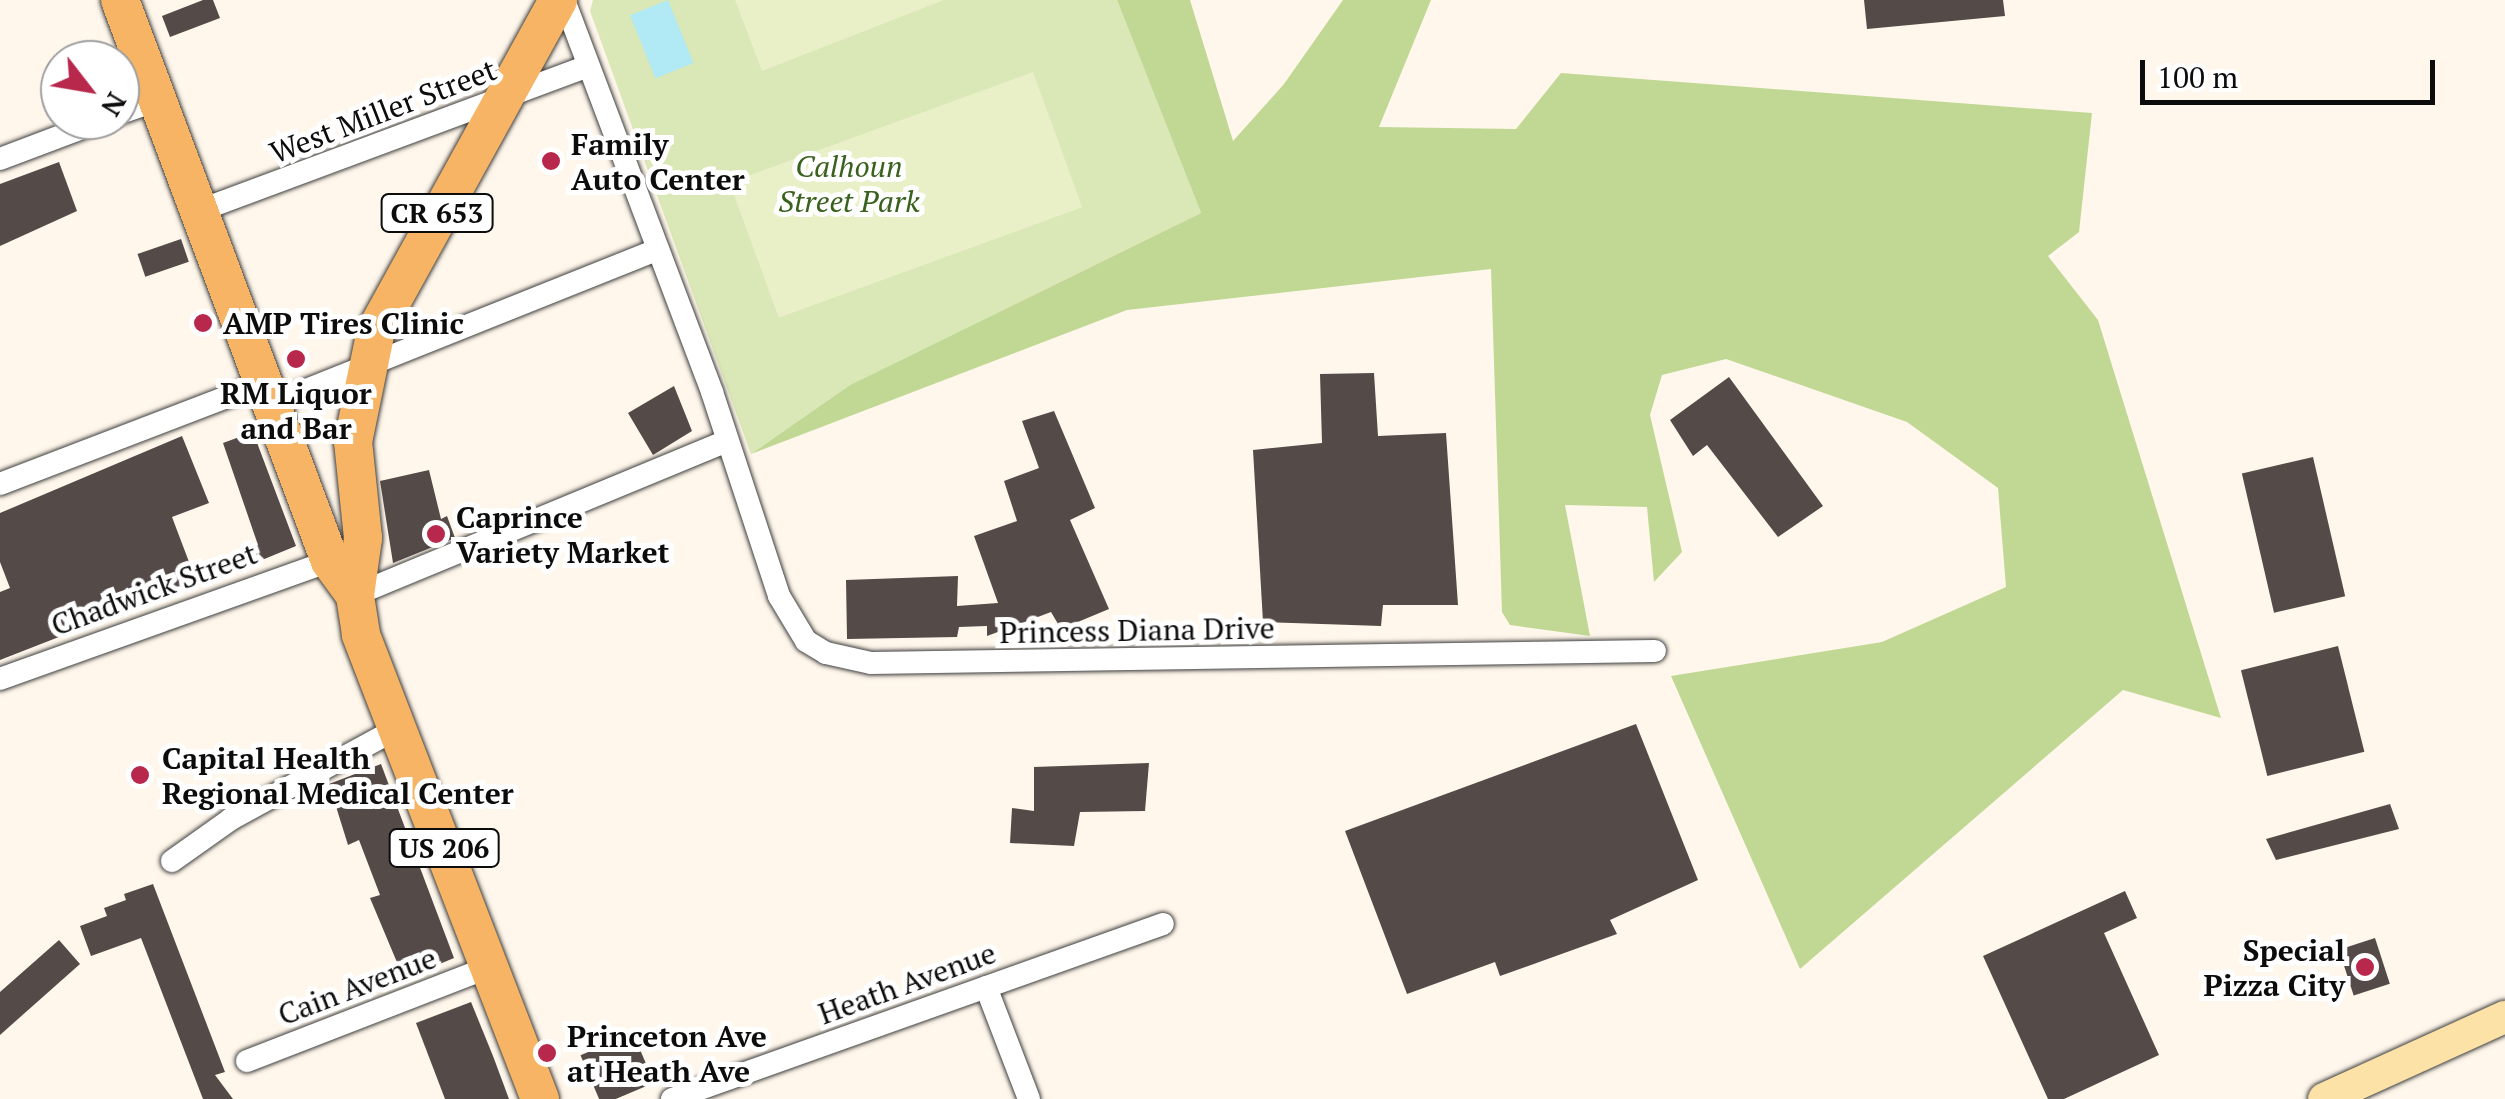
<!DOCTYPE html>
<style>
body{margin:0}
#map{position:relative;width:2505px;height:1099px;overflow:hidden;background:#fff7eb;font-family:"PT Serif",serif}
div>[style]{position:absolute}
.green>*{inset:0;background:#dae7b6}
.forest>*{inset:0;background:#c1d895}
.pitch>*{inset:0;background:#e9efc7;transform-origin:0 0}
.water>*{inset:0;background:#b1e9f4;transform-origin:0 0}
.building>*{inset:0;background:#544a48;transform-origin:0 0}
.roads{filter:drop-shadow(0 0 2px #3f3f3f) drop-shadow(0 0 2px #3f3f3f)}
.minor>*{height:22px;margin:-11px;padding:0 11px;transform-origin:11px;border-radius:11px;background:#fff}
.secondary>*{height:32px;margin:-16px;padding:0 16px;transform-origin:16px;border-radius:16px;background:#fde2a7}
.primary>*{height:38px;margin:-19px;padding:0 19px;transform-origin:19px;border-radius:19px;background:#f6b464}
.dots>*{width:28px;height:28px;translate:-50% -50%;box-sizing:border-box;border:5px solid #fff;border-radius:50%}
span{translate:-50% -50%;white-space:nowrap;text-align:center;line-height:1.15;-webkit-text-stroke:10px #fff;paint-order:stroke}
.shield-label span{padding:2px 8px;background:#fff;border:2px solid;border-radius:8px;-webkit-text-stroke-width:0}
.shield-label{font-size:28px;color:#0c0c0c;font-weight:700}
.street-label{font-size:30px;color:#0c0c0c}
.poi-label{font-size:30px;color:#0c0c0c;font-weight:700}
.left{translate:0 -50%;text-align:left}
.right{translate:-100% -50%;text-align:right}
.park-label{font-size:30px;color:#3a611e;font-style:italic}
.north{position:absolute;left:40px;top:40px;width:100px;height:100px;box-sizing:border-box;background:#fff;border:2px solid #9e9e9e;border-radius:50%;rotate:121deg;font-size:28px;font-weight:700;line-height:40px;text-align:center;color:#0c0c0c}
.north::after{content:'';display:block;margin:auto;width:35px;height:45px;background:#b8274c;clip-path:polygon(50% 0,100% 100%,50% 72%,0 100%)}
.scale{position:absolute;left:2140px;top:60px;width:295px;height:45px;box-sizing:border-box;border:5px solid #0c0c0c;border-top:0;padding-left:12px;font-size:30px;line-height:35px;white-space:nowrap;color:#0c0c0c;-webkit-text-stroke:8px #fff;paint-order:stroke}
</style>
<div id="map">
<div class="green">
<i style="clip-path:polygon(593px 0,1117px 0,1201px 213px,850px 385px,751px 454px,590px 11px)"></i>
</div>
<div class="forest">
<i style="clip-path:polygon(1117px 0,1190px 0,1233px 141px,1284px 84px,1343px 0,1431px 0,1379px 127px,1516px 129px,1561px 73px,2092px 113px,2079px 232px,2048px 256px,2098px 320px,2221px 718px,2123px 690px,1800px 969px,1671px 676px,1882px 642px,2006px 587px,1998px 488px,1907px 422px,1726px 359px,1662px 375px,1650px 415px,1682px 552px,1654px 582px,1647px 507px,1565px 505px,1590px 636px,1510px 625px,1502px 612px,1491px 269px,1127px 310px,751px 454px,850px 385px,1201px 213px)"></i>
</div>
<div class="pitch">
<i style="clip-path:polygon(735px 0,944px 0,762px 71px)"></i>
<i style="left:1033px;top:72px;width:144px;height:323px;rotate:70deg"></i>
</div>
<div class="water">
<i style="left:668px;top:0;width:68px;height:41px;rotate:68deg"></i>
</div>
<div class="building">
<i style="clip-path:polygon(203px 0,213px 0,220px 18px,170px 37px,162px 16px)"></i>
<i style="clip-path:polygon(1864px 0,2003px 0,2005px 16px,1867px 29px)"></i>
<i style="clip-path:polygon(59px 162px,77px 211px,0 246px,0 184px)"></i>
<i style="left:181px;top:239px;width:24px;height:46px;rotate:71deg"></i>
<i style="clip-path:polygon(1374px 373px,1378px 436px,1446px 433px,1458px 605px,1383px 605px,1381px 626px,1263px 622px,1253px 450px,1322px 443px,1320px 374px)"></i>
<i style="clip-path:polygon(1729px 377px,1823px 506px,1778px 537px,1707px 445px,1693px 456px,1670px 420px)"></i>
<i style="clip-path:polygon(674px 386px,692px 431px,653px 455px,628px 413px)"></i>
<i style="clip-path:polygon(1054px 411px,1095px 508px,1070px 520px,1109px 609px,1061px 629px,1051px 612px,987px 636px,987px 626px,959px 627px,957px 637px,847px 639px,846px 580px,958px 576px,957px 606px,998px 603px,974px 536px,1017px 521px,1004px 481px,1039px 468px,1022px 421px)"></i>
<i style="clip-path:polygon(253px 432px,296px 546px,252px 564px,246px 550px,258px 545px,223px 443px)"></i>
<i style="clip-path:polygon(182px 436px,209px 503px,172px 517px,197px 583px,0 660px,0 592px,10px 588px,0 562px,0 513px)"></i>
<i style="left:2313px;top:457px;width:143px;height:73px;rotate:77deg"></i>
<i style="clip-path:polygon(429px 470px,441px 519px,447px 516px,455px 538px,393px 563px,380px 481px)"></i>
<i style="left:2338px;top:646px;width:109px;height:100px;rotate:76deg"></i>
<i style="clip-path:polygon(1636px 724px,1698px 880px,1610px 920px,1617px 934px,1500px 976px,1495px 962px,1407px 994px,1345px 831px)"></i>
<i style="clip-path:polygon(1149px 763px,1145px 811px,1080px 812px,1074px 846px,1010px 843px,1012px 808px,1034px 811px,1034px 767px)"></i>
<i style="clip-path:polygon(381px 764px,454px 958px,404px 979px,370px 898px,380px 895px,367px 861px,359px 840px,348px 845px,329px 784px)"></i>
<i style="clip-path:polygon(2390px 804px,2399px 829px,2276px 860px,2266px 839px)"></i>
<i style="clip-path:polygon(153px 884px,225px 1072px,215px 1075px,233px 1099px,203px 1099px,141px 938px,91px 956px,80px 926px,107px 916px,104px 908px,126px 900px,124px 894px)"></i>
<i style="clip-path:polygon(2125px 891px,2137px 918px,2104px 933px,2159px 1055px,2064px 1099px,2048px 1099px,1983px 956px)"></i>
<i style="left:2375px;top:938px;width:48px;height:38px;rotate:72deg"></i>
<i style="clip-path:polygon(59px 940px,80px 964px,0 1035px,0 992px)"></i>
<i style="clip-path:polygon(471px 1002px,493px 1056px,509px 1099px,445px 1099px,416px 1023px)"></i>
<i style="left:633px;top:1033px;width:54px;height:57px;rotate:67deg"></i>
</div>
<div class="roads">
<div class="minor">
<i style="left:564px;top:0;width:419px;rotate:69.3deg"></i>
<i style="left:712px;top:392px;width:215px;rotate:71.8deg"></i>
<i style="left:779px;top:596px;width:52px;rotate:59deg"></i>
<i style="left:806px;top:641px;width:23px;rotate:31deg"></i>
<i style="left:826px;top:653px;width:46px;rotate:12.5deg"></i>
<i style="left:871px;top:663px;width:784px;rotate:-0.88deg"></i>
<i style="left:120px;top:113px;width:39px;rotate:-19deg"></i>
<i style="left:0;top:159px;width:110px;rotate:-20.7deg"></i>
<i style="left:201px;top:210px;width:411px;rotate:-20.4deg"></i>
<i style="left:274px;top:403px;width:412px;rotate:-21.8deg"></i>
<i style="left:0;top:484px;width:285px;rotate:-21deg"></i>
<i style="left:355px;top:595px;width:400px;rotate:-22.5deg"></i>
<i style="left:0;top:679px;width:350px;rotate:-19.7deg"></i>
<i style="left:172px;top:861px;width:72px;rotate:-35.4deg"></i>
<i style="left:231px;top:819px;width:190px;rotate:-28.6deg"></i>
<i style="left:986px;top:987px;width:120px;rotate:69deg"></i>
<i style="left:247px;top:1061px;width:260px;rotate:-21.2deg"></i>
<i style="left:672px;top:1099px;width:521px;rotate:-19.62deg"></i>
</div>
<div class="secondary">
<i style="left:2324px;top:1099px;width:199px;rotate:-24.4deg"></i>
</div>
<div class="primary">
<i style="left:120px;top:0;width:599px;rotate:69.48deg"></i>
<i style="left:330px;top:561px;width:42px;rotate:53.7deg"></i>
<i style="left:540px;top:1099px;width:498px;rotate:-111.1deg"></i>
<i style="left:361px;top:634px;width:39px;rotate:-99deg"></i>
<i style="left:355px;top:595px;width:58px;rotate:-82deg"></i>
<i style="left:363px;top:538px;width:97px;rotate:-95.9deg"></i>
<i style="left:353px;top:442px;width:114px;rotate:-78.4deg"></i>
<i style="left:376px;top:330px;width:377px;rotate:-61.1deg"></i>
</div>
</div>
<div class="dots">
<i style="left:551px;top:161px;background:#b8274c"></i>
<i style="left:203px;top:323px;background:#b8274c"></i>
<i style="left:296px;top:359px;background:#b8274c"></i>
<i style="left:436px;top:534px;background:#b8274c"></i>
<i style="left:140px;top:775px;background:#b8274c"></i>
<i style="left:2365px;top:967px;background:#b8274c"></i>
<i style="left:547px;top:1053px;background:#b8274c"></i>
</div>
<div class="shield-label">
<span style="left:437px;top:213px">CR 653</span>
<span style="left:444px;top:848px">US 206</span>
</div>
<div class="street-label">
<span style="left:383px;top:111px;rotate:-21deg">West Miller Street</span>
<span style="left:154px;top:589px;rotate:-20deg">Chadwick Street</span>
<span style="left:1137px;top:630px;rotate:-1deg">Princess Diana Drive</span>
<span style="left:907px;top:983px;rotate:-20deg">Heath Avenue</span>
<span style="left:357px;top:986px;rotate:-21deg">Cain Avenue</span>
</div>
<div class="poi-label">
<span class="left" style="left:571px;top:161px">Family<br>Auto Center</span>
<span class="left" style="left:223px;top:323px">AMP Tires Clinic</span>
<span style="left:296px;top:410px">RM Liquor<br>and Bar</span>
<span class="left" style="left:456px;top:534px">Caprince<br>Variety Market</span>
<span class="left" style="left:162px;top:775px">Capital Health<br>Regional Medical Center</span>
<span class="right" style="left:2345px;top:967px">Special<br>Pizza City</span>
<span class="left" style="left:567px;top:1053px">Princeton Ave<br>at Heath Ave</span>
</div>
<div class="park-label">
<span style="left:849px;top:183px">Calhoun<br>Street Park</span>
</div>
<div class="north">N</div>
<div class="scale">100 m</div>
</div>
